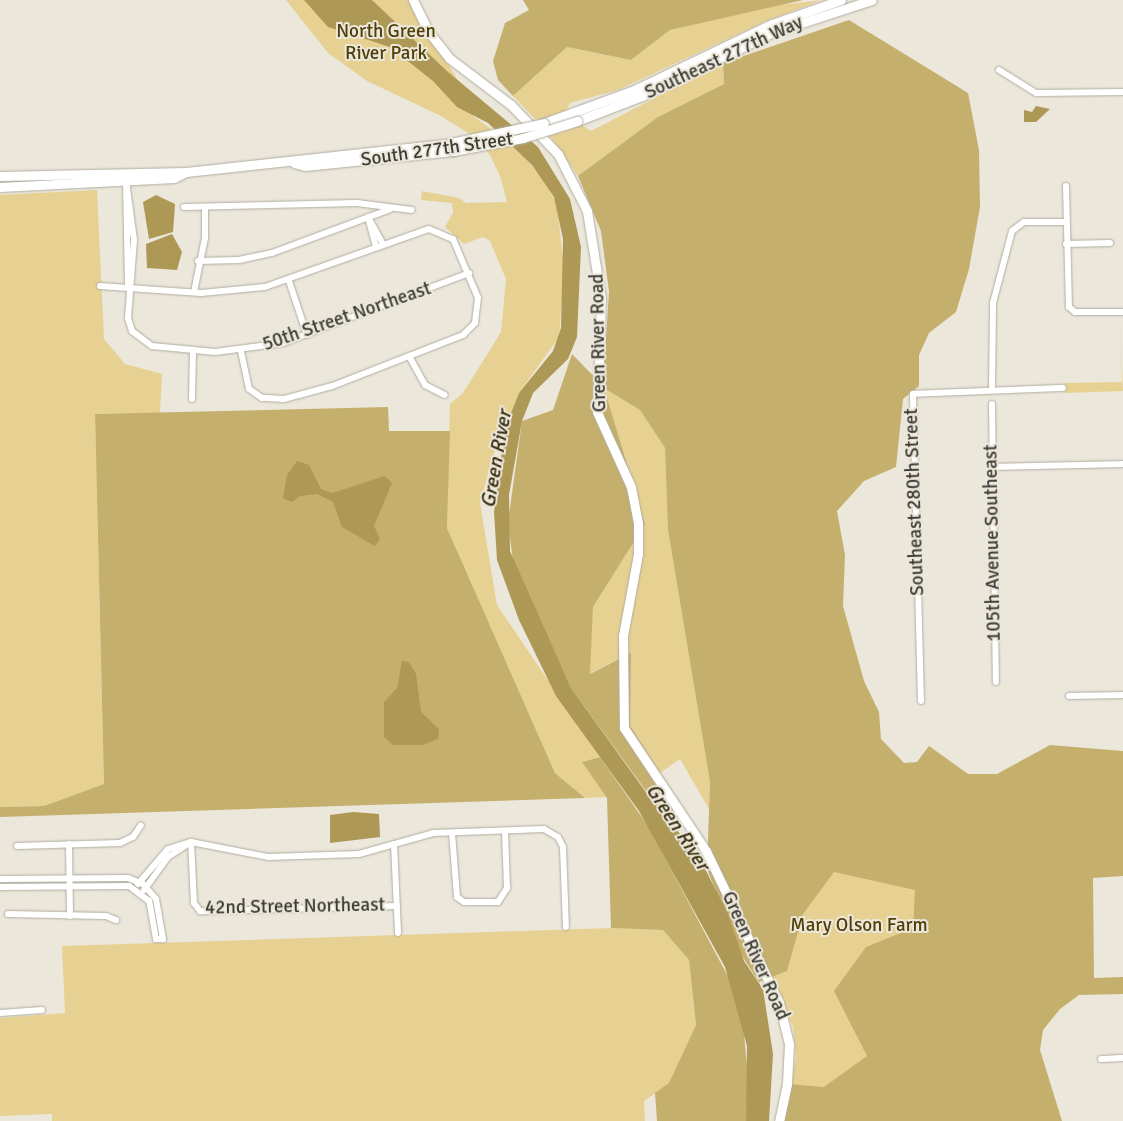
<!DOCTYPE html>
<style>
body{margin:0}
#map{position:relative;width:1123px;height:1121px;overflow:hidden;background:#ece7db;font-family:Signika,sans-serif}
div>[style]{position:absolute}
.green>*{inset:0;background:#e7d192}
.forest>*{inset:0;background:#c5af6c}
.water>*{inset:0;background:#ae9855}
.roads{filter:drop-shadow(0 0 1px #b0aca0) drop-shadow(0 0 1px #b0aca0)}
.street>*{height:6px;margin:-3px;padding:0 3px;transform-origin:3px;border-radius:3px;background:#fff}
.secondary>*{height:9px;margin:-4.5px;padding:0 4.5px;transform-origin:4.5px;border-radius:4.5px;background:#fff}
.bridges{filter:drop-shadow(0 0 1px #b0aca0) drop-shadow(0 0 1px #b0aca0)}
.secondary-bridge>*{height:9px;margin:-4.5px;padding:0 4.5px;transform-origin:4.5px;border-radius:4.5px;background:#fff}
span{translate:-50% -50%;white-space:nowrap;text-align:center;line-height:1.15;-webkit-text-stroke:4px #ece7db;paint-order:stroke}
.park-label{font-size:19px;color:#4f3f06}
.street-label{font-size:19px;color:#3c3b36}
.water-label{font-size:20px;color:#362c0d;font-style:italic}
</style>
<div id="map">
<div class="green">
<i style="clip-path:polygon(286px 0,413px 0,458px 81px,471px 91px,473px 116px,516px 147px,544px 180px,557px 204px,564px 270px,559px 337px,519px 393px,505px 428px,505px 416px,480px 503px,497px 605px,600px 757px,582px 762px,607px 797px,585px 798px,555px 773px,447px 528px,450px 404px,463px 393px,501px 332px,506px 279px,490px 241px,483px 237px,464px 244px,445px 227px,453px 213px,452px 203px,421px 200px,422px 191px,459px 198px,466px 203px,507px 202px,500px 176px,490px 155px,474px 137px,441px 116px,367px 81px,328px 53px)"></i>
<i style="clip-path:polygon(822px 0,766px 21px,618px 90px,570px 103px,565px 112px,536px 120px,513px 96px,567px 47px,631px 60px,670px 30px,770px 6px)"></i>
<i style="clip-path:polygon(723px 63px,724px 84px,658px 117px,578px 176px,550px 136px,582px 125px,591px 131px)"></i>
<i style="clip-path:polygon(97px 190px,104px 339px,125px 364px,162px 374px,160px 413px,95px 414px,104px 784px,44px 806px,0 807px,0 195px)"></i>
<i style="clip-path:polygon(1120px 315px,1123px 391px,1065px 393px,1064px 383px,1122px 382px)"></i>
<i style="clip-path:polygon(603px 387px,640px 410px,665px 448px,668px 530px,710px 782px,709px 809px,680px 759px,660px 773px,630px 726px,631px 653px,589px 674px,593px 607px,645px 524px)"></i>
<i style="clip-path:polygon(954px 822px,969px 1121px,782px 1121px,796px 1058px,793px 1027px,715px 855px)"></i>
<i style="clip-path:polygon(611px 928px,663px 930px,689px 960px,696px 1025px,669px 1084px,644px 1101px,645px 1121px,52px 1121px,52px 1114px,0 1116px,0 1018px,65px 1013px,62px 946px)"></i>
</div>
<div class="forest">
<i style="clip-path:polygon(523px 0,803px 0,670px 30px,631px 60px,567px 47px,513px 96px,498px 80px,493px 61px,505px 23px,529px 10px)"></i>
<i style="clip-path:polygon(849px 20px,968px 93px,979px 150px,980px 207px,969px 269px,956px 312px,929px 333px,919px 355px,919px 386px,903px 399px,896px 467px,864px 481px,837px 511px,845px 555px,843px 606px,864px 681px,879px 712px,881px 739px,904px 763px,917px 762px,929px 746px,968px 774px,997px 774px,1050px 745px,1123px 751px,1123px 876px,1093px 878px,1094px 978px,1123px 977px,1123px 994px,1079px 995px,1060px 1009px,1043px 1030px,1040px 1050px,1062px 1121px,778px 1121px,787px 1084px,824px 1087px,867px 1056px,834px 991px,866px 947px,913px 928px,915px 890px,834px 872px,803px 914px,787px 971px,759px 982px,742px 956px,707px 869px,710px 782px,668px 530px,665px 448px,640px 410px,604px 388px,645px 524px,593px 607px,590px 674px,631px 653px,630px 726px,680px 804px,665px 817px,571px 688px,513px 561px,508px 522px,522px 421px,553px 410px,572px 354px,603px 386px,609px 292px,601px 231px,578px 176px,658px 117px,724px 84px,723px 63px)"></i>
<i style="clip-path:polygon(388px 407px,389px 431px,450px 431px,447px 528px,555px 773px,585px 798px,0 817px,0 807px,44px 806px,104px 784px,95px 414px)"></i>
<i style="clip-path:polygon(600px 757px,648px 826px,732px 984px,743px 1024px,748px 1076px,746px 1121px,657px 1121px,655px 1093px,669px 1083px,696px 1025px,689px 960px,663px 930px,611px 928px,607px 798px,582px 762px)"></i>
</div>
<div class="water">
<i style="clip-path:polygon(304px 0,372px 0,448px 72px,538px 147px,570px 199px,581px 247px,577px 337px,568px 359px,533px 393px,522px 421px,509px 495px,510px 551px,571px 688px,653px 802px,698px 855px,728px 914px,744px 961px,763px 989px,773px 1054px,769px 1121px,746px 1121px,747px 1046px,725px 967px,639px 811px,556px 696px,519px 620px,497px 560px,494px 512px,505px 428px,519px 393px,553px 351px,561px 328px,563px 239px,554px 197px,532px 165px,488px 123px,457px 107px,433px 81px,390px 47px,328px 27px)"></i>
<i style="clip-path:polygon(1036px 106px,1050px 109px,1036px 122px,1024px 122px,1024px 110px,1032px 112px)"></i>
<i style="clip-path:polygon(156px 195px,175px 204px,173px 232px,149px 239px,143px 202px)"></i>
<i style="clip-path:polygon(172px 234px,182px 252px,177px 270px,147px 268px,146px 244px)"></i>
<i style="clip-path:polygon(297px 461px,309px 465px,321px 489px,332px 493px,385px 476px,392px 483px,374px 526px,380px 539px,375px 546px,342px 527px,333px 502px,317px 494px,300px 496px,292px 502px,283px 498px,287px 475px)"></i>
<i style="clip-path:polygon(402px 661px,409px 662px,416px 674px,421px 712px,439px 729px,438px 739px,423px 745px,393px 745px,384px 737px,384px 702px,397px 688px)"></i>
<i style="clip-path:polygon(353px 812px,379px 814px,380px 837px,330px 843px,330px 815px)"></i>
</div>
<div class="roads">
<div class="street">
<i style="left:999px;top:70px;width:44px;rotate:31.9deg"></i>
<i style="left:1036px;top:93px;width:87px;rotate:-0.7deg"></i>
<i style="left:126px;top:181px;width:60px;rotate:82.3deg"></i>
<i style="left:134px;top:240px;width:78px;rotate:94.4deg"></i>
<i style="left:128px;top:318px;width:14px;rotate:73deg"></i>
<i style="left:132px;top:331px;width:25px;rotate:37deg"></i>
<i style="left:152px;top:346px;width:63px;rotate:5.4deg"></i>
<i style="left:215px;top:352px;width:69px;rotate:-7.5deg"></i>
<i style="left:283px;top:343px;width:199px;rotate:-20.6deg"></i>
<i style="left:126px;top:181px;width:103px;rotate:88.9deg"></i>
<i style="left:1066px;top:186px;width:121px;rotate:88.6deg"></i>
<i style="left:1069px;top:307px;width:8px;rotate:40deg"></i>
<i style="left:1075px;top:312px;width:48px"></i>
<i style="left:184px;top:207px;width:173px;rotate:-1.3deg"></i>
<i style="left:357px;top:203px;width:55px;rotate:7.3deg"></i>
<i style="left:1066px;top:244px;width:44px;rotate:-1.3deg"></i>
<i style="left:376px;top:247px;width:31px;rotate:-105deg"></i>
<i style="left:368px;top:217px;width:31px;rotate:61deg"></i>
<i style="left:198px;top:261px;width:41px;rotate:-1.4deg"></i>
<i style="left:239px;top:260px;width:34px;rotate:-12deg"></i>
<i style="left:272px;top:253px;width:126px;rotate:-20.4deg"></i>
<i style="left:289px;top:281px;width:57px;rotate:71.6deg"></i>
<i style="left:100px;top:286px;width:101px;rotate:4deg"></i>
<i style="left:201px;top:293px;width:64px;rotate:-5.4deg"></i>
<i style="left:265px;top:287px;width:174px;rotate:-19.5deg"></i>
<i style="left:429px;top:229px;width:26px;rotate:23deg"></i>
<i style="left:453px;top:239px;width:64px;rotate:67deg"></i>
<i style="left:478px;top:298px;width:25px;rotate:97deg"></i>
<i style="left:475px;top:323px;width:17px;rotate:135deg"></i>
<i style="left:463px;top:335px;width:141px;rotate:158.7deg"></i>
<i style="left:332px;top:386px;width:50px;rotate:164.8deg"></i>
<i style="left:284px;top:399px;width:22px;rotate:-177deg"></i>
<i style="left:262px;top:398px;width:16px;rotate:-145deg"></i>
<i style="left:249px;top:389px;width:39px;rotate:-102deg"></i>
<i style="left:194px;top:292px;width:55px;rotate:-78.5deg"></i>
<i style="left:205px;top:238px;width:31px;rotate:-90deg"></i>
<i style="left:409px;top:356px;width:33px;rotate:61deg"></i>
<i style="left:425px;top:385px;width:22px;rotate:27deg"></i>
<i style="left:992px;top:389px;width:86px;rotate:-89.3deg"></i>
<i style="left:993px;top:303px;width:74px;rotate:-75.2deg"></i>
<i style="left:1012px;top:231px;width:15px;rotate:-37deg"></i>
<i style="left:1024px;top:222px;width:42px"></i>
<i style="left:192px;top:399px;width:48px;rotate:-88.8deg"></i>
<i style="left:992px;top:404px;width:278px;rotate:89.2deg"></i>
<i style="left:992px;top:467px;width:131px;rotate:-1.3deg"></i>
<i style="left:1069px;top:696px;width:54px;rotate:-1.1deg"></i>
<i style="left:921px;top:701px;width:307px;rotate:-91.5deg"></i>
<i style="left:913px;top:394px;width:150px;rotate:-2.3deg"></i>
<i style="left:452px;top:833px;width:64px;rotate:85.5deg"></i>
<i style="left:457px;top:897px;width:9px;rotate:36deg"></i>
<i style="left:464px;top:902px;width:34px"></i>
<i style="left:498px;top:902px;width:17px;rotate:-57deg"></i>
<i style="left:507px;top:888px;width:57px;rotate:-92deg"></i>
<i style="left:69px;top:844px;width:72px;rotate:89.2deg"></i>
<i style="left:394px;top:844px;width:89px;rotate:87.4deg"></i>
<i style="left:17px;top:846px;width:103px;rotate:-1.7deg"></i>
<i style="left:120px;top:843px;width:14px;rotate:-25deg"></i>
<i style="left:133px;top:837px;width:14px;rotate:-56deg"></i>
<i style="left:0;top:879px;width:128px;rotate:-0.4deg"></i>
<i style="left:128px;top:878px;width:16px;rotate:22deg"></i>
<i style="left:143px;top:884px;width:20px;rotate:49deg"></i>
<i style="left:156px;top:899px;width:41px;rotate:80.1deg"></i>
<i style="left:163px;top:939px;width:7px;rotate:180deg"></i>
<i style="left:156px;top:939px;width:39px;rotate:-100deg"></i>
<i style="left:149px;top:901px;width:25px;rotate:-143deg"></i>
<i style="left:129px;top:886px;width:129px;rotate:179.6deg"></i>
<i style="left:138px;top:884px;width:46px;rotate:-49.4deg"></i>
<i style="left:168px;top:849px;width:24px;rotate:-17deg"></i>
<i style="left:191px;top:842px;width:27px;rotate:147deg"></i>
<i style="left:168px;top:857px;width:41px;rotate:126deg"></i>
<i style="left:397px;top:906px;width:197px;rotate:178.5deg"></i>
<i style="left:200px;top:911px;width:10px;rotate:-127deg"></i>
<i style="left:194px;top:903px;width:61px;rotate:-92.8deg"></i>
<i style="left:191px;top:842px;width:78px;rotate:11deg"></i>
<i style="left:268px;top:857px;width:91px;rotate:-1.9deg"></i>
<i style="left:359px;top:854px;width:77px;rotate:-15.8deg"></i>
<i style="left:433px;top:833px;width:111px;rotate:-2.1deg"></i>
<i style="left:544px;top:829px;width:16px;rotate:30deg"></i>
<i style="left:558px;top:837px;width:11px;rotate:63deg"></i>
<i style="left:563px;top:847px;width:80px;rotate:87.9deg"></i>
<i style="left:8px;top:914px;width:98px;rotate:1.2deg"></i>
<i style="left:106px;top:916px;width:11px;rotate:22deg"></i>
<i style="left:0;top:1013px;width:42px;rotate:-4.1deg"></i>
<i style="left:1101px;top:1059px;width:22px;rotate:-3deg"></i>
</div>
<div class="secondary">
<i style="left:413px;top:0;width:34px;rotate:64deg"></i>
<i style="left:428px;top:31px;width:34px;rotate:52deg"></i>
<i style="left:449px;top:58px;width:78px;rotate:37.2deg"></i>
<i style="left:511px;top:105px;width:68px;rotate:46.2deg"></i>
<i style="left:558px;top:154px;width:64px;rotate:63deg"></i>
<i style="left:587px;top:211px;width:88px;rotate:80.9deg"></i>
<i style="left:601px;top:298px;width:114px;rotate:92deg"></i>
<i style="left:597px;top:412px;width:82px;rotate:65.6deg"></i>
<i style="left:631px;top:487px;width:37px;rotate:79deg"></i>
<i style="left:638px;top:523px;width:31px;rotate:90deg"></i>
<i style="left:638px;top:554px;width:83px;rotate:100.4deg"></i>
<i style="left:623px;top:636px;width:92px;rotate:89.4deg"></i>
<i style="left:624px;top:728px;width:148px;rotate:56.3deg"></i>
<i style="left:706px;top:851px;width:169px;rotate:64.3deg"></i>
<i style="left:779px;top:1003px;width:42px;rotate:76.3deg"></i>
<i style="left:789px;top:1044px;width:40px;rotate:92.9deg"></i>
<i style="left:787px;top:1084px;width:38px;rotate:102deg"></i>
<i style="left:577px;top:121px;width:70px;rotate:-21deg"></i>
<i style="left:642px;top:96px;width:144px;rotate:-26deg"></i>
<i style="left:771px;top:33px;width:106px;rotate:-18.1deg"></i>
<i style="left:544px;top:123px;width:96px;rotate:-20.1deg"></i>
<i style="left:634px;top:90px;width:153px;rotate:-25.6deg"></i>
<i style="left:772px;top:24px;width:73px;rotate:-19.2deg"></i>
<i style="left:294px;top:163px;width:11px;rotate:15deg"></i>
<i style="left:305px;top:166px;width:149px;rotate:-5.8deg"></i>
<i style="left:0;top:176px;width:186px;rotate:-1.2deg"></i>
<i style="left:186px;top:172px;width:267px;rotate:-6.2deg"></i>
<i style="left:0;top:187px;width:174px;rotate:-3deg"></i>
<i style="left:174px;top:178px;width:13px;rotate:-27deg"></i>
</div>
</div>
<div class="bridges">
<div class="secondary-bridge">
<i style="left:451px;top:143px;width:95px;rotate:-12.1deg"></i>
<i style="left:453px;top:151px;width:71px;rotate:-10.5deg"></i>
<i style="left:523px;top:138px;width:57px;rotate:-17.5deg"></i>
</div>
</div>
<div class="park-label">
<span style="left:386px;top:43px">North Green<br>River Park</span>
<span style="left:859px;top:926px">Mary Olson Farm</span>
</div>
<div class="street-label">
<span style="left:724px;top:58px;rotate:-25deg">Southeast 277th Way</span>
<span style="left:437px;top:150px;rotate:-8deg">South 277th Street</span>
<span style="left:347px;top:317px;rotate:-19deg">50th Street Northeast</span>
<span style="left:599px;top:343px;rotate:-91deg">Green River Road</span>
<span style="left:915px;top:502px;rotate:-92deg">Southeast 280th Street</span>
<span style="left:993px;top:543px;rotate:-91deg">105th Avenue Southeast</span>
<span style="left:295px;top:907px;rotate:-1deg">42nd Street Northeast</span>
<span style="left:755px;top:956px;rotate:66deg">Green River Road</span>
</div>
<div class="water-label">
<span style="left:496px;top:459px;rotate:-80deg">Green River</span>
<span style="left:678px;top:827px;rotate:57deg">Green River</span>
</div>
</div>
